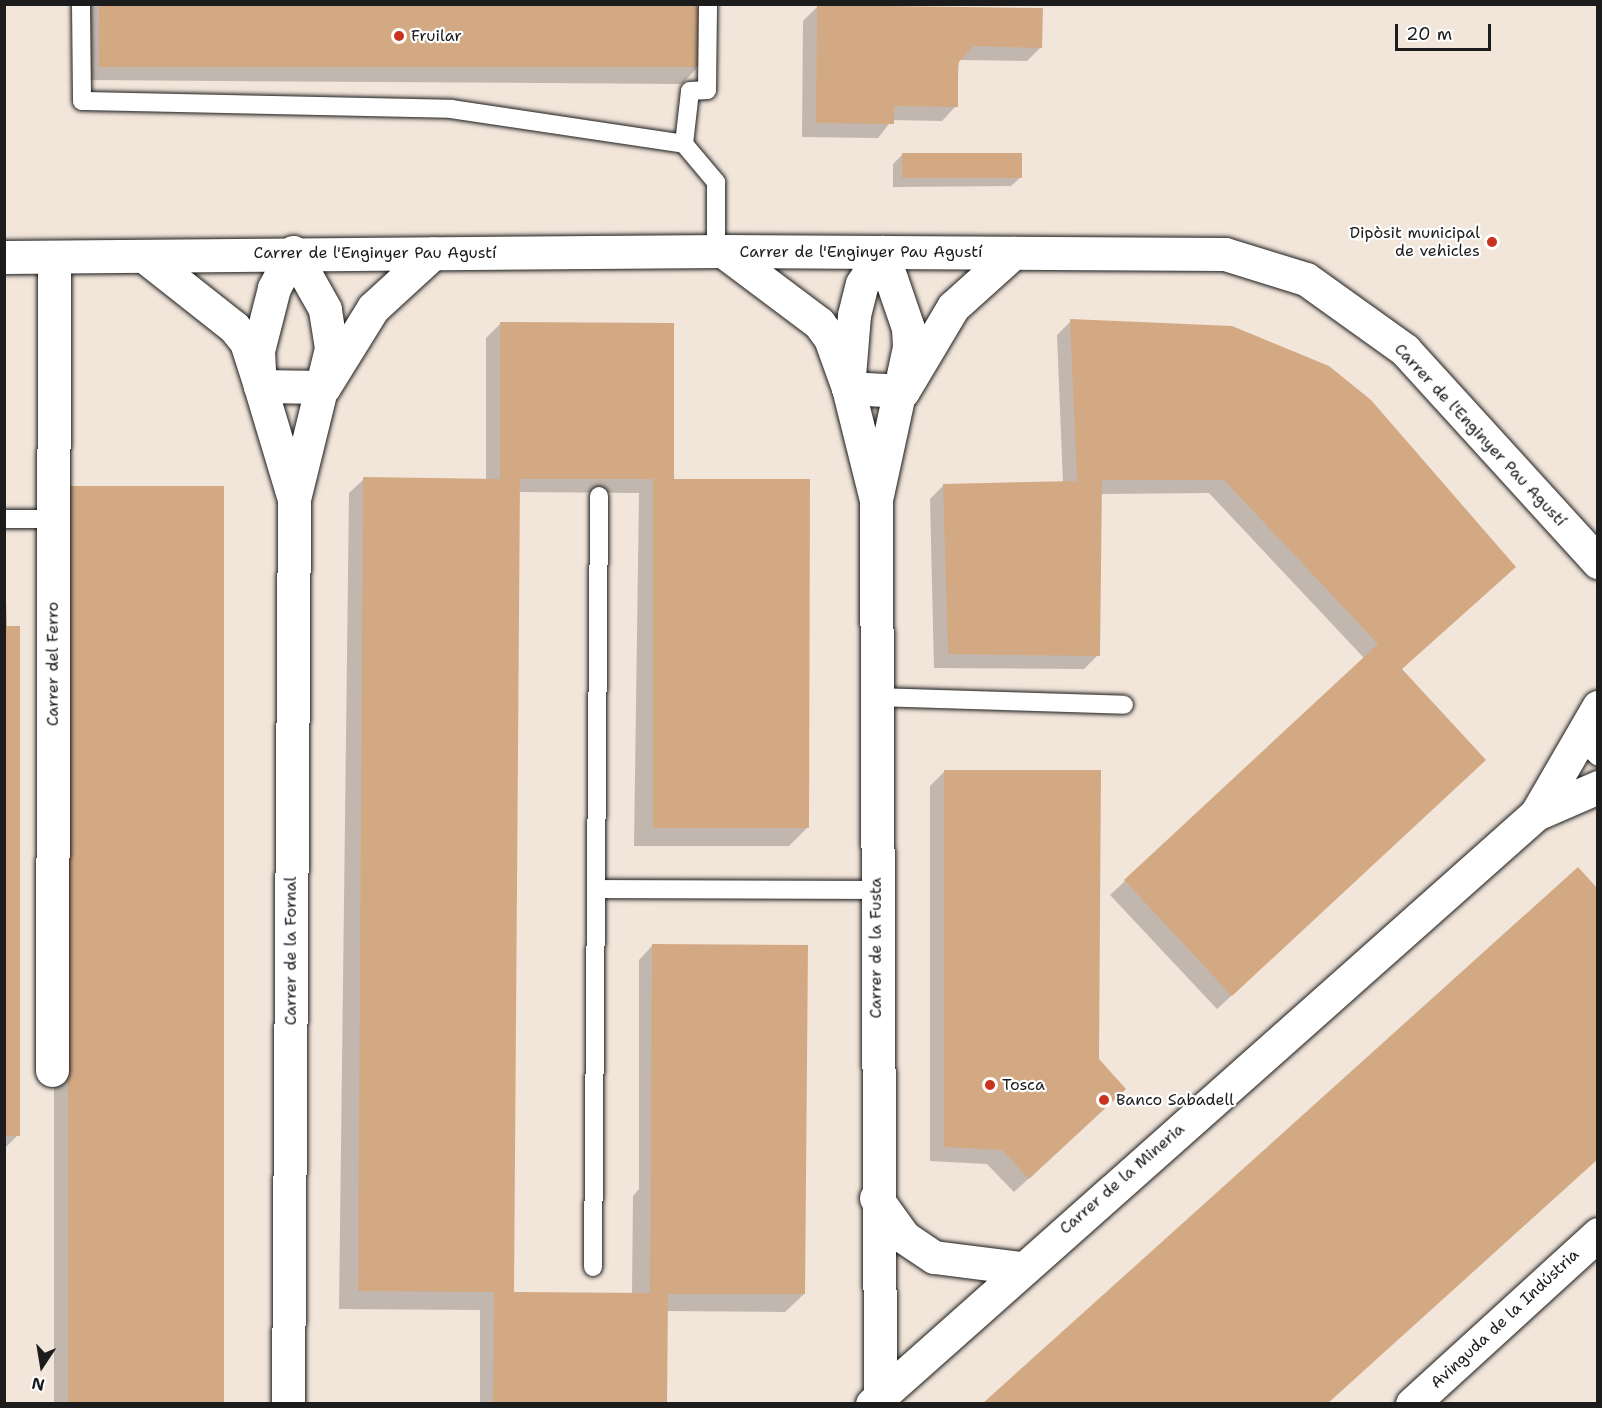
<!DOCTYPE html>
<meta charset="utf-8">
<style>
body{margin:0}
#map{position:relative;width:1602px;height:1408px;overflow:hidden;background:#fff;font-family:"Shantell Sans",sans-serif}
div>[style]{position:absolute}
.built>*{inset:0;background:#f2e5da;transform-origin:0 0}
.shadow>*{inset:0;background:#0003}
.building>*{inset:0;background:#d3a984;transform-origin:0 0}
.roads{filter:drop-shadow(0 0 2px #1c1c1c) drop-shadow(0 0 2px #1c1c1c)}
.lane>*{height:18px;margin:-9px;padding:0 9px;transform-origin:9px;border-radius:9px;background:#fff}
.street>*{height:33px;margin:-16.5px;padding:0 16.5px;transform-origin:16.5px;border-radius:16.5px;background:#fff}
.dots>*{width:16px;height:16px;translate:-50% -50%;box-sizing:border-box;border:3px solid #fff;border-radius:50%}
span{translate:-50% -50%;white-space:nowrap;text-align:center;line-height:1.15;-webkit-text-stroke:4.5px #fff;paint-order:stroke}
.poi-label{font-size:16px;color:#1c1c1c}
.left{translate:0 -50%;text-align:left}
.right{translate:-100% -50%;text-align:right}
.street-label{font-size:16px;color:#1c1c1c}
.frame{position:absolute;inset:0;border:6px solid #1c1c1c;pointer-events:none}
.north{position:absolute;left:12px;top:1336px;width:60px;height:60px;-webkit-text-stroke:4px #fff;paint-order:stroke;rotate:192deg;font-size:16px;font-weight:700;line-height:24px;text-align:center;color:#1c1c1c}
.north::after{content:'';display:block;margin:auto;width:21px;height:27px;background:#1c1c1c;clip-path:polygon(50% 0,100% 100%,50% 72%,0 100%)}
.scale{position:absolute;left:1395px;top:24px;width:96px;height:27px;box-sizing:border-box;border:3px solid #1c1c1c;border-top:0;padding-left:8px;font-size:18px;line-height:21px;white-space:nowrap;color:#1c1c1c;-webkit-text-stroke:4px #fff;paint-order:stroke}
</style>
<div id="map">
<div class="built">
<i style="left:5px;top:5px;width:1592px;height:1398px"></i>
</div>
<div class="shadow">
<i style="clip-path:polygon(86px 4px,696px 4px,696px 69px,682px 84px,85px 80px)"></i>
<i style="clip-path:polygon(817px 7px,1041px 47px,1027px 61px,959px 60px,956px 106px,942px 121px,892px 120px,878px 138px,802px 137px,803px 21px)"></i>
<i style="clip-path:polygon(903px 154px,1021px 177px,1011px 186px,893px 187px,893px 164px)"></i>
<i style="clip-path:polygon(1071px 321px,1232px 328px,1400px 670px,1470px 774px,1217px 1009px,1110px 895px,1364px 658px,1209px 493px,1101px 494px,1098px 655px,1084px 669px,934px 668px,930px 499px,944px 485px,1063px 483px,1057px 335px)"></i>
<i style="clip-path:polygon(500px 324px,673px 481px,808px 827px,789px 846px,634px 846px,639px 493px,518px 492px,513px 1293px,632px 1295px,633px 1196px,639px 1189px,639px 960px,653px 945px,804px 1294px,785px 1312px,666px 1311px,666px 1404px,480px 1404px,480px 1310px,339px 1309px,349px 493px,364px 479px,486px 480px,486px 338px)"></i>
<i style="clip-path:polygon(4px 549px,18px 1135px,4px 1149px)"></i>
<i style="clip-path:polygon(54px 612px,222px 1404px,54px 1404px)"></i>
<i style="clip-path:polygon(944px 772px,1097px 1060px,1110px 1103px,1014px 1192px,987px 1164px,930px 1161px,930px 786px)"></i>
</div>
<div class="building">
<i style="left:99px;top:4px;width:599px;height:63px"></i>
<i style="clip-path:polygon(817px 5px,1043px 8px,1042px 48px,974px 46px,958px 63px,958px 107px,894px 106px,894px 124px,816px 123px)"></i>
<i style="left:902px;top:153px;width:120px;height:25px"></i>
<i style="clip-path:polygon(1070px 319px,1232px 326px,1329px 366px,1371px 400px,1516px 567px,1402px 669px,1486px 760px,1232px 996px,1124px 880px,1378px 644px,1224px 480px,1102px 480px,1100px 656px,948px 654px,943px 484px,1077px 481px)"></i>
<i style="clip-path:polygon(500px 322px,674px 323px,674px 479px,810px 479px,809px 828px,653px 828px,653px 479px,520px 479px,514px 1292px,650px 1293px,652px 944px,808px 945px,805px 1294px,668px 1294px,667px 1404px,493px 1404px,494px 1292px,358px 1291px,363px 477px,500px 479px)"></i>
<i style="left:68px;top:486px;width:156px;height:918px"></i>
<i style="clip-path:polygon(4px 548px,7px 626px,20px 626px,20px 1136px,4px 1136px)"></i>
<i style="clip-path:polygon(944px 770px,1101px 770px,1099px 1059px,1126px 1089px,1029px 1179px,1002px 1150px,944px 1147px)"></i>
<i style="clip-path:polygon(1578px 867px,1598px 889px,1598px 1159px,1327px 1404px,982px 1404px)"></i>
</div>
<div class="roads">
<div class="lane">
<i style="left:81px;top:4px;width:97px;rotate:89.4deg"></i>
<i style="left:82px;top:101px;width:369px;rotate:1.2deg"></i>
<i style="left:451px;top:109px;width:236px;rotate:8.5deg"></i>
<i style="left:684px;top:144px;width:50px;rotate:49.9deg"></i>
<i style="left:716px;top:182px;width:69px;rotate:90deg"></i>
<i style="left:684px;top:144px;width:53px;rotate:-83.5deg"></i>
<i style="left:690px;top:91px;width:17px;rotate:-3deg"></i>
<i style="left:707px;top:90px;width:86px;rotate:-89.3deg"></i>
<i style="left:4px;top:519px;width:50px"></i>
<i style="left:876px;top:697px;width:248px;rotate:1.8deg"></i>
<i style="left:1579px;top:739px;width:26px;rotate:43deg"></i>
<i style="left:596px;top:889px;width:280px;rotate:0.2deg"></i>
<i style="left:593px;top:1267px;width:771px;rotate:-89.55deg"></i>
</div>
<div class="street">
<i style="left:723px;top:251px;width:120px;rotate:36.9deg"></i>
<i style="left:819px;top:323px;width:19px;rotate:54deg"></i>
<i style="left:830px;top:338px;width:53px;rotate:70.2deg"></i>
<i style="left:848px;top:388px;width:55px;rotate:3.1deg"></i>
<i style="left:903px;top:391px;width:98px;rotate:-59.2deg"></i>
<i style="left:953px;top:307px;width:81px;rotate:-42deg"></i>
<i style="left:293px;top:252px;width:41px;rotate:117.8deg"></i>
<i style="left:274px;top:288px;width:65px;rotate:104.3deg"></i>
<i style="left:258px;top:351px;width:35px;rotate:87deg"></i>
<i style="left:260px;top:386px;width:118px;rotate:73.3deg"></i>
<i style="left:144px;top:256px;width:115px;rotate:38.3deg"></i>
<i style="left:234px;top:327px;width:19px;rotate:51deg"></i>
<i style="left:246px;top:342px;width:46px;rotate:72.3deg"></i>
<i style="left:260px;top:386px;width:64px;rotate:0.9deg"></i>
<i style="left:324px;top:387px;width:93px;rotate:-58.2deg"></i>
<i style="left:373px;top:308px;width:81px;rotate:-42.5deg"></i>
<i style="left:4px;top:257px;width:719px;rotate:-0.48deg"></i>
<i style="left:723px;top:251px;width:502px;rotate:0.34deg"></i>
<i style="left:1225px;top:254px;width:85px;rotate:17.2deg"></i>
<i style="left:1306px;top:279px;width:122px;rotate:35.6deg"></i>
<i style="left:1405px;top:350px;width:287px;rotate:47.7deg"></i>
<i style="left:877px;top:495px;width:151px;rotate:-77.8deg"></i>
<i style="left:909px;top:347px;width:19px;rotate:-93deg"></i>
<i style="left:908px;top:328px;width:80px;rotate:-108.9deg"></i>
<i style="left:1536px;top:814px;width:124px;rotate:-59.9deg"></i>
<i style="left:52px;top:1070px;width:813px;rotate:-89.86deg"></i>
<i style="left:876px;top:1198px;width:48px;rotate:54.3deg"></i>
<i style="left:904px;top:1237px;width:36px;rotate:34deg"></i>
<i style="left:934px;top:1257px;width:88px;rotate:7.2deg"></i>
<i style="left:880px;top:1396px;width:896px;rotate:-90.26deg"></i>
<i style="left:876px;top:500px;width:115px;rotate:-104deg"></i>
<i style="left:848px;top:388px;width:73px;rotate:-85.3deg"></i>
<i style="left:854px;top:315px;width:32px;rotate:-76deg"></i>
<i style="left:862px;top:284px;width:38px;rotate:-58deg"></i>
<i style="left:288px;top:1404px;width:905px;rotate:-89.62deg"></i>
<i style="left:294px;top:499px;width:155px;rotate:-76.2deg"></i>
<i style="left:331px;top:348px;width:39px;rotate:-99deg"></i>
<i style="left:325px;top:309px;width:65px;rotate:-119.3deg"></i>
<i style="left:872px;top:1404px;width:888px;rotate:-41.62deg"></i>
<i style="left:1536px;top:814px;width:68px;rotate:-23.5deg"></i>
<i style="left:1412px;top:1404px;width:252px;rotate:-42.4deg"></i>
</div>
</div>
<div class="dots">
<i style="left:399px;top:36px;background:#c8321e"></i>
<i style="left:1492px;top:242px;background:#c8321e"></i>
<i style="left:990px;top:1085px;background:#c8321e"></i>
<i style="left:1104px;top:1100px;background:#c8321e"></i>
</div>
<div class="poi-label">
<span class="left" style="left:411px;top:36px">Fruilar</span>
<span class="right" style="left:1480px;top:242px">Dipòsit municipal<br>de vehicles</span>
<span class="left" style="left:1002px;top:1085px">Tosca</span>
<span class="left" style="left:1116px;top:1100px">Banco Sabadell</span>
</div>
<div class="street-label">
<span style="left:861px;top:252px">Carrer de l'Enginyer Pau Agustí</span>
<span style="left:375px;top:253px">Carrer de l'Enginyer Pau Agustí</span>
<span style="left:1480px;top:435px;rotate:47deg">Carrer de l'Enginyer Pau Agustí</span>
<span style="left:53px;top:664px;rotate:-90deg">Carrer del Ferro</span>
<span style="left:876px;top:948px;rotate:-90deg">Carrer de la Fusta</span>
<span style="left:291px;top:951px;rotate:-90deg">Carrer de la Fornal</span>
<span style="left:1122px;top:1179px;rotate:-41deg">Carrer de la Mineria</span>
<span style="left:1505px;top:1319px;rotate:-43deg">Avinguda de la Indústria</span>
</div>
<div class="frame"></div>
<div class="north">N</div>
<div class="scale">20 m</div>
</div>
